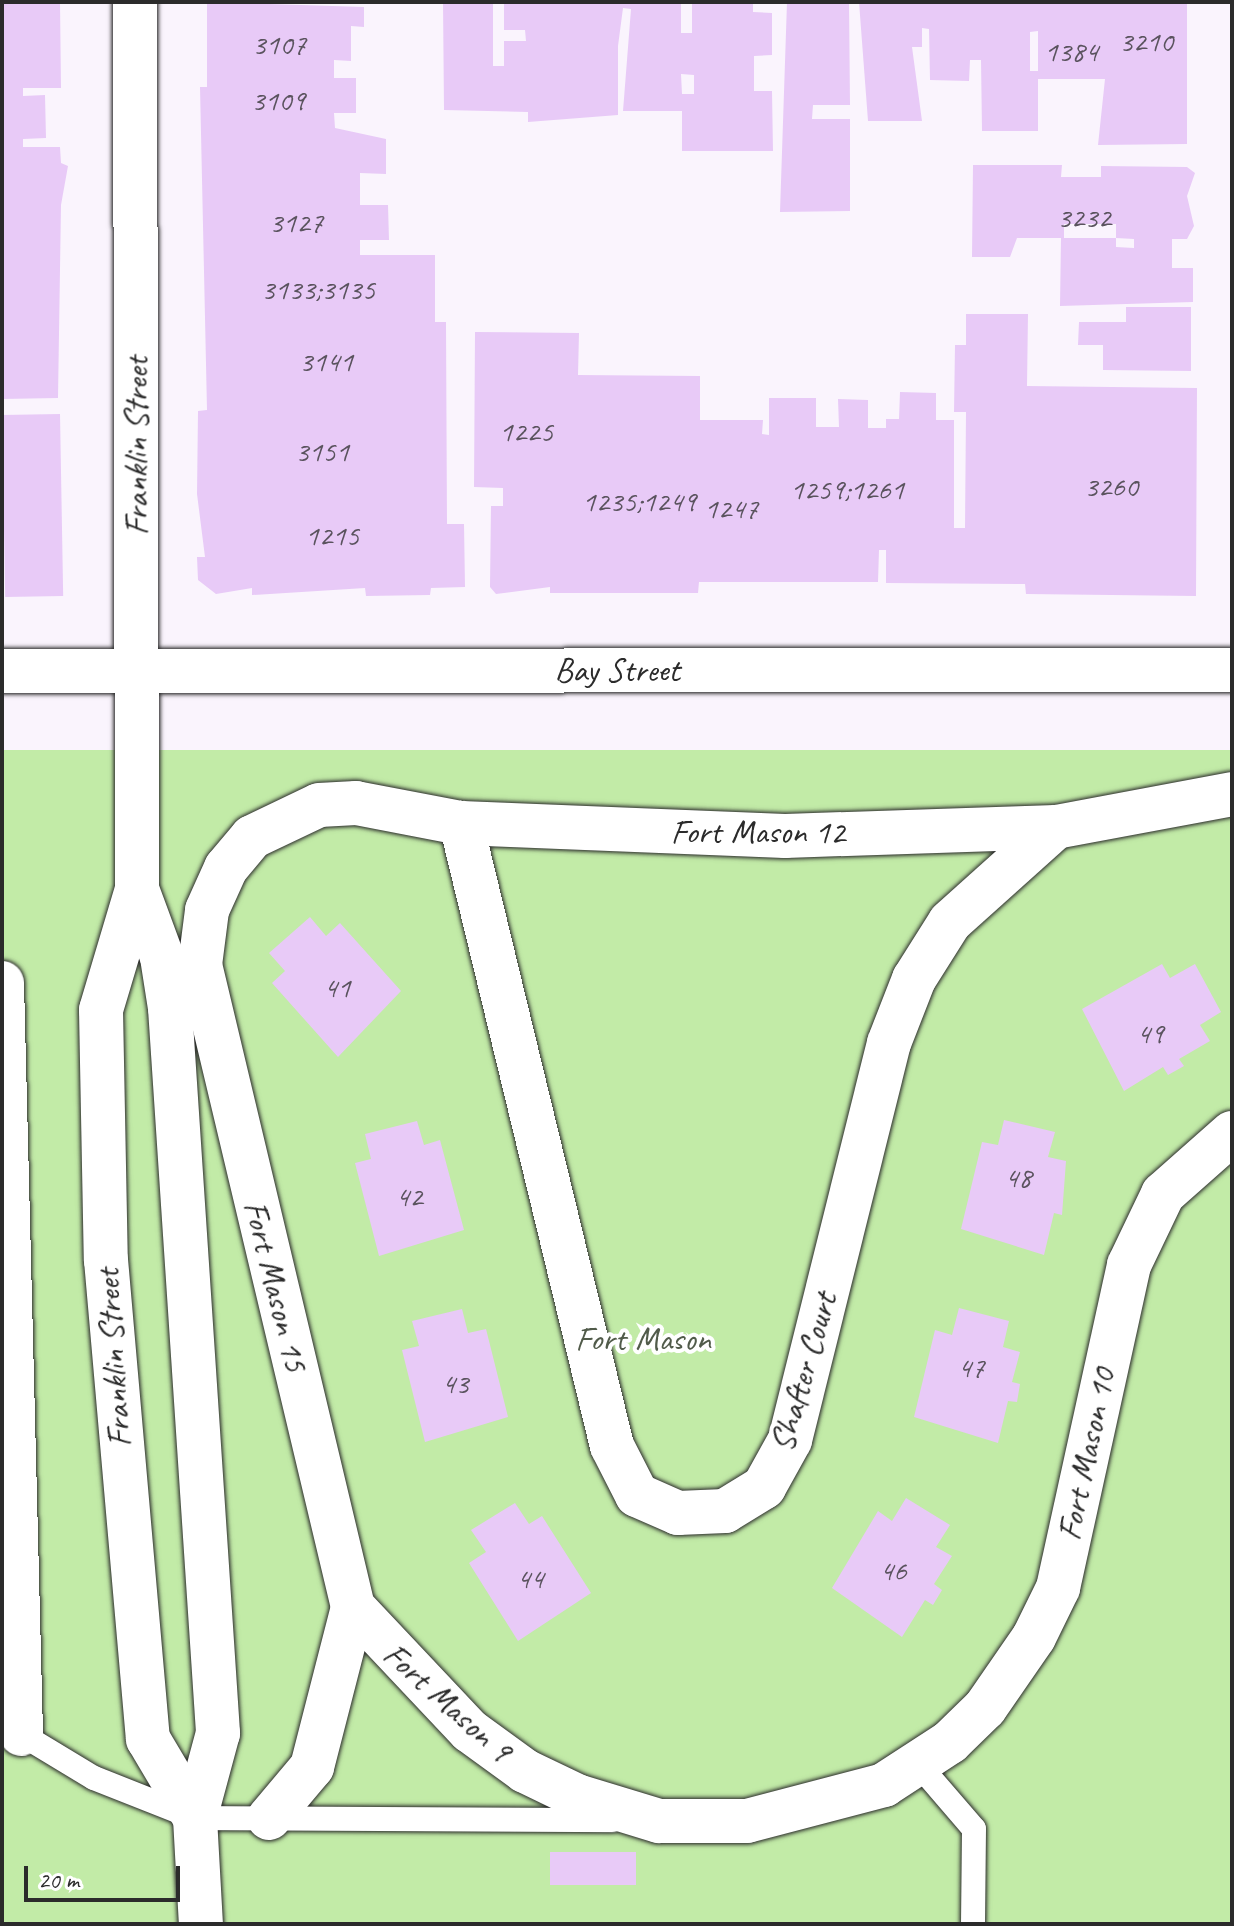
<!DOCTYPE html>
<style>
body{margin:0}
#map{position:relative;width:1234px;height:1926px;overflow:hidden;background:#faf4fd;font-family:Caveat,sans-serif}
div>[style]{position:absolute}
.green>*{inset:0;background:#c2eba7;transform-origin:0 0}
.building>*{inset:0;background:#e8caf7;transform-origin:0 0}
.roads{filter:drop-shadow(0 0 2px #2b2b2b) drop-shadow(0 0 2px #2b2b2b)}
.lane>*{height:24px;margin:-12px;padding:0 12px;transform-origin:12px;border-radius:12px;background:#fff}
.street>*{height:44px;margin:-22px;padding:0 22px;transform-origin:22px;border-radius:22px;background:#fff}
.secondary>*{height:44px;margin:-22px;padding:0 22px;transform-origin:22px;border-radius:22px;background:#fff}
span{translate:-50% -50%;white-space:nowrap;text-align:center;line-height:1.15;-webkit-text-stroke:8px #fff;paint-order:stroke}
.number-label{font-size:30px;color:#5a535e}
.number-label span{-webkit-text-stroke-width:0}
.street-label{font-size:34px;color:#2b2b2b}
.park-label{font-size:34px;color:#515b4a}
.frame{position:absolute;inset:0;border:4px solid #2b2b2b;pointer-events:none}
.scale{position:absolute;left:24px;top:1866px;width:156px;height:36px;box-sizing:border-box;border:4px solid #2b2b2b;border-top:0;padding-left:10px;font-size:24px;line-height:28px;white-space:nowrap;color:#2b2b2b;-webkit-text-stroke:6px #fff;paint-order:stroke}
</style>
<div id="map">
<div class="green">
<i style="left:1232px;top:750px;width:1174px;height:1230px;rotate:90deg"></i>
</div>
<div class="building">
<i style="clip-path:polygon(2px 2px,60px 2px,61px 88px,23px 88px,23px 96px,45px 95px,46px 138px,23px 139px,23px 147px,60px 147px,61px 163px,68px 166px,61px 205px,58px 398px,2px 399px)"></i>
<i style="clip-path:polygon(207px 2px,364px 7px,364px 27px,351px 26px,351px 61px,334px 60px,334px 78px,356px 78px,356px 113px,334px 113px,335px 128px,386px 139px,386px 174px,360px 173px,360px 205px,388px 205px,389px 240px,360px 240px,360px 255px,435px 255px,435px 322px,446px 322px,447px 524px,464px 524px,465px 587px,431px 588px,430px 595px,366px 596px,365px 588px,252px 595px,252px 588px,216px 594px,198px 580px,197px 557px,205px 557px,197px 494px,198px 411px,207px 410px,200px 87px,207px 87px)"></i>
<i style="clip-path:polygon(evenodd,443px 2px,493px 2px,493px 66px,504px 66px,504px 41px,526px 41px,525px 30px,504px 30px,504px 2px,681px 2px,681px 33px,692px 33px,692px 2px,753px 2px,753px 12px,772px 13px,772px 55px,754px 56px,754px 91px,772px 91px,773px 151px,682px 151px,682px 111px,623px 111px,631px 9px,623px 8px,618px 46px,618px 115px,528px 122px,528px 112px,444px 110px,443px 2px,681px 74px,694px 75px,694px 94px,682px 94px,681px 74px)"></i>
<i style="clip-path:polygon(787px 2px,849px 2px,850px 105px,813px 105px,812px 119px,850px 119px,850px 211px,780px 212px)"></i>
<i style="clip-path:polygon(evenodd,859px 2px,1187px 2px,1187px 144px,1098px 145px,1105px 79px,1038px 79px,1038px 131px,982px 131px,981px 60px,970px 60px,969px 81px,930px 80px,929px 29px,922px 28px,922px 47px,912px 47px,922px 121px,868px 121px,859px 2px,1038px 31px,1038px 71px,1030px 71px,1030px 32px,1038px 31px)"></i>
<i style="clip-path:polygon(evenodd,973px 165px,1062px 165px,1061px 177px,1101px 177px,1101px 166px,1187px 167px,1195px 173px,1187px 196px,1194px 226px,1187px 239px,1172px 239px,1172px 268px,1193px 268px,1193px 302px,1060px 306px,1061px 238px,1017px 238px,1010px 257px,972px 257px,973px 165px,1064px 224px,1116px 224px,1116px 238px,1134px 239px,1134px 248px,1116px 247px,1116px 238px,1064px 238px,1064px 224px)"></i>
<i style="clip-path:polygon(1126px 307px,1191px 307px,1191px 371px,1103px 370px,1103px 345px,1078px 345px,1079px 322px,1126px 322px)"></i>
<i style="clip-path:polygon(966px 314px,1028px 314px,1027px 386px,1197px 388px,1196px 596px,1026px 594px,1025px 584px,886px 583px,886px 550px,879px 550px,878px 582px,699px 582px,698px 593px,550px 593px,550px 587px,496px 594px,490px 587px,491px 506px,503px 506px,503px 488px,474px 487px,475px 332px,579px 333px,578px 375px,700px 376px,700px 420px,763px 420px,762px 434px,769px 435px,769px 398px,816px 398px,816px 427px,839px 427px,838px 399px,868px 400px,868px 428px,886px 428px,886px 419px,899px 419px,900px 392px,936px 393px,936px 420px,954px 420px,954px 528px,965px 528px,966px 412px,954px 412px,955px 345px,966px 345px)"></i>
<i style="left:60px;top:414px;width:182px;height:58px;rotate:89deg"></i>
<i style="clip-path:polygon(310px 917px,326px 936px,340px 923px,401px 991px,338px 1057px,272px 983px,285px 971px,269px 953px)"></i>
<i style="clip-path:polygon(1162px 964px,1170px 978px,1195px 964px,1221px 1012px,1200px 1025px,1210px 1041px,1179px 1059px,1184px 1066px,1168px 1075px,1163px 1067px,1124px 1091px,1082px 1009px)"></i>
<i style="clip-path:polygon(1004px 1120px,1055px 1132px,1048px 1157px,1066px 1161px,1062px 1215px,1054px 1213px,1044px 1255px,961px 1229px,982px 1142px,998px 1145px)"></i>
<i style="clip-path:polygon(417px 1121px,424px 1145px,440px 1140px,464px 1230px,379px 1256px,355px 1163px,371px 1159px,365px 1134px)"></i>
<i style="clip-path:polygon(959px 1308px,1009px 1321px,1003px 1347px,1020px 1352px,1012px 1382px,1020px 1384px,1017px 1402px,1008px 1401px,998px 1443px,914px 1417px,935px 1330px,952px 1335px)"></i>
<i style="clip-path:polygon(462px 1309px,468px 1333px,486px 1329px,508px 1417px,425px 1442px,402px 1350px,419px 1346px,412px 1321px)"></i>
<i style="clip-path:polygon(906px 1498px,950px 1525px,936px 1547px,952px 1556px,934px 1584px,942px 1590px,933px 1605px,925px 1600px,902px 1637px,832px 1588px,878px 1511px,892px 1521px)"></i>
<i style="clip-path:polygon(515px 1503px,529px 1524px,542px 1516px,591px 1593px,518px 1641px,469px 1563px,486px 1552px,471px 1530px)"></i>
<i style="left:550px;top:1852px;width:86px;height:33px"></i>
</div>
<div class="roads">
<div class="lane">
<i style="left:21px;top:1734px;width:85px;rotate:31.1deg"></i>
<i style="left:94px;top:1778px;width:109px;rotate:21.6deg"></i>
<i style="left:195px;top:1818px;width:417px;rotate:0.3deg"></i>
<i style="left:919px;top:1765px;width:84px;rotate:49.3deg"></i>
<i style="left:974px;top:1829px;width:95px;rotate:90.6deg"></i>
</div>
<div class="street">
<i style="left:135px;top:2px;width:887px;rotate:89.87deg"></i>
<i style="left:137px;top:889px;width:72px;rotate:69.8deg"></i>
<i style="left:162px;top:957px;width:52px;rotate:81.1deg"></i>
<i style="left:170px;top:1008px;width:727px;rotate:86.21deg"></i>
<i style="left:218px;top:1733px;width:88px;rotate:105.1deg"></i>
<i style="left:195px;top:1818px;width:106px;rotate:86.8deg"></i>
<i style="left:461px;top:823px;width:641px;rotate:76.38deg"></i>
<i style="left:612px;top:1446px;width:55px;rotate:63deg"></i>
<i style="left:637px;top:1495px;width:45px;rotate:23.7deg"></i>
<i style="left:678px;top:1513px;width:47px;rotate:-2.4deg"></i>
<i style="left:725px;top:1511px;width:46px;rotate:-31.6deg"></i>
<i style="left:764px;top:1487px;width:54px;rotate:-61deg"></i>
<i style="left:790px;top:1440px;width:409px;rotate:-76deg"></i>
<i style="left:889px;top:1043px;width:69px;rotate:-68.7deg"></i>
<i style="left:914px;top:979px;width:67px;rotate:-57.7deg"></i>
<i style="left:950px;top:922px;width:142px;rotate:-41.9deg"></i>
<i style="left:137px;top:889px;width:126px;rotate:106.6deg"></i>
<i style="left:101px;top:1010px;width:250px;rotate:88.9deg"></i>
<i style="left:106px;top:1260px;width:481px;rotate:85deg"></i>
<i style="left:148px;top:1739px;width:92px;rotate:59.3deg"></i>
<i style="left:2px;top:983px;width:751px;rotate:88.55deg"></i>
<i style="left:353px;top:1607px;width:170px;rotate:46.7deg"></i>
<i style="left:470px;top:1731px;width:68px;rotate:36deg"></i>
<i style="left:525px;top:1771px;width:58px;rotate:25.7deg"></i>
<i style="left:577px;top:1796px;width:86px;rotate:17deg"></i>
<i style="left:659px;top:1821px;width:88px"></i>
<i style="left:747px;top:1821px;width:142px;rotate:-14.7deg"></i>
<i style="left:884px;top:1785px;width:79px;rotate:-33.1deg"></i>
<i style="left:950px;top:1742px;width:49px;rotate:-44.2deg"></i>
<i style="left:985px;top:1708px;width:86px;rotate:-55.4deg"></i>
<i style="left:1034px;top:1637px;width:55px;rotate:-63.9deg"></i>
<i style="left:1058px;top:1588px;width:331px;rotate:-77.6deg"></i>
<i style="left:1129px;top:1265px;width:79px;rotate:-64.4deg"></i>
<i style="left:1163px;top:1194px;width:92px;rotate:-41.5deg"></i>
<i style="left:269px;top:1818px;width:67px;rotate:-49.9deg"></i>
<i style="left:312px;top:1767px;width:165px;rotate:-75.6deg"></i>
<i style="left:353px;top:1607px;width:660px;rotate:-103.4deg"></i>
<i style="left:200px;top:965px;width:55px;rotate:-82.7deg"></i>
<i style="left:207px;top:910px;width:46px;rotate:-65.7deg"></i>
<i style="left:226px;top:868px;width:40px;rotate:-50deg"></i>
<i style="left:252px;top:837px;width:74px;rotate:-25.5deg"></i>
<i style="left:319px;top:805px;width:37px;rotate:-3deg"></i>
<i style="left:356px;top:803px;width:107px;rotate:10.8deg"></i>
<i style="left:461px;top:823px;width:324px;rotate:2.3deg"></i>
<i style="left:785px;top:836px;width:271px;rotate:-1.9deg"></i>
<i style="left:1056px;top:827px;width:179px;rotate:-10.6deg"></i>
</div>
<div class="secondary">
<i style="left:2px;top:671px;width:1230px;rotate:-0.05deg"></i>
</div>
</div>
<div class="number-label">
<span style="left:1146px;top:41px">3210</span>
<span style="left:279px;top:44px">3107</span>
<span style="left:1071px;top:51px">1384</span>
<span style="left:278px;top:100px">3109</span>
<span style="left:1084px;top:217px">3232</span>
<span style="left:296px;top:222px">3127</span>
<span style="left:318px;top:289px">3133;3135</span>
<span style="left:326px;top:361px">3141</span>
<span style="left:526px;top:431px">1225</span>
<span style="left:322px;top:451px">3151</span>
<span style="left:1111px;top:486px">3260</span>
<span style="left:847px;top:489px">1259;1261</span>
<span style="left:639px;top:501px">1235;1249</span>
<span style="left:731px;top:508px">1247</span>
<span style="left:332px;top:535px">1215</span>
<span style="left:337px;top:987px">41</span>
<span style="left:1150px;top:1033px">49</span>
<span style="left:1018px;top:1177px">48</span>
<span style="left:409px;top:1196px">42</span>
<span style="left:971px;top:1367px">47</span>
<span style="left:455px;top:1383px">43</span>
<span style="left:893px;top:1570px">46</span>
<span style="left:530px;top:1578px">44</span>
</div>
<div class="street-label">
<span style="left:136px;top:446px;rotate:-90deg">Franklin Street</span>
<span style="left:617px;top:670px">Bay Street</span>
<span style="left:758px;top:832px">Fort Mason 12</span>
<span style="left:276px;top:1286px;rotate:76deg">Fort Mason 15</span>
<span style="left:113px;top:1358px;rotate:-94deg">Franklin Street</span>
<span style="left:803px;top:1372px;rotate:-74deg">Shafter Court</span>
<span style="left:1086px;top:1454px;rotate:-78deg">Fort Mason 10</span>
<span style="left:448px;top:1702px;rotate:42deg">Fort Mason 9</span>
</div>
<div class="park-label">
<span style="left:643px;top:1339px">Fort Mason</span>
</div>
<div class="frame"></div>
<div class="scale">20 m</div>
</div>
